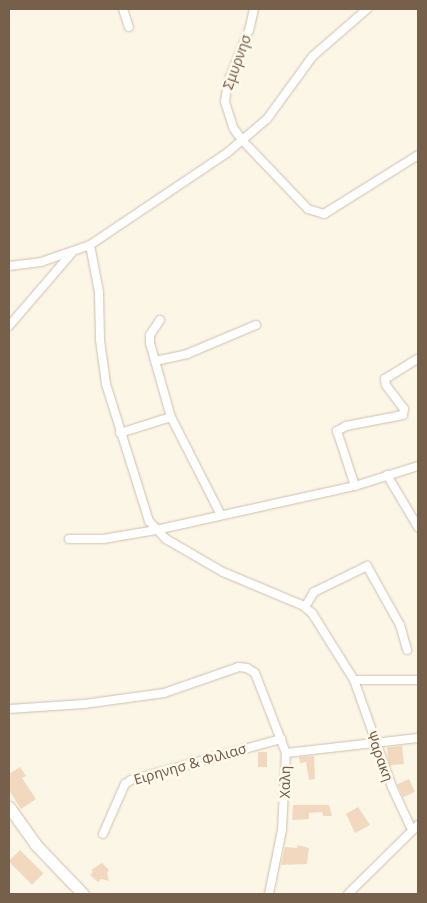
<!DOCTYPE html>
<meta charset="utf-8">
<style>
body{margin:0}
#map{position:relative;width:427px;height:903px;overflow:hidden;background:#fcf6e7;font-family:"Noto Sans",sans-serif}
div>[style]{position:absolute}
.building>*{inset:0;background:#f1d8bf;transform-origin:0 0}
.roads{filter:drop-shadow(0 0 1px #cebfad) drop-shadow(0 0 1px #cebfad)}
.minor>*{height:8px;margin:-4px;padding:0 4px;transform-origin:4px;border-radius:4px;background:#fff}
.secondary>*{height:11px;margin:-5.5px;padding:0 5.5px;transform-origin:5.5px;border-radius:5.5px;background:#fff}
span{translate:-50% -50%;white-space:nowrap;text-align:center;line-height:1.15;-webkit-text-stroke:5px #fffaed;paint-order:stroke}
.street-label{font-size:14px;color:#765f4b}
.frame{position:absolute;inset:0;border:10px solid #765f4b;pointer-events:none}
</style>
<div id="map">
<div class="building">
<i style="left:402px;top:746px;width:18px;height:15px;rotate:84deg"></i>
<i style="left:258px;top:752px;width:9px;height:15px"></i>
<i style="clip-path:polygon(314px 756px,315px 779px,309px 780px,306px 762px,300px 763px,299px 757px)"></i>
<i style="clip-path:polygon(20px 767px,26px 776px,22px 778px,36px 799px,21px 809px,9px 790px,9px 774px)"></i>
<i style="left:409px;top:779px;width:14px;height:13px;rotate:65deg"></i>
<i style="clip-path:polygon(293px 805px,329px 805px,332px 816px,323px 816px,322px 812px,309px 813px,309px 819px,292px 820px)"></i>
<i style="clip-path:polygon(358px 807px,370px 825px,355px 833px,346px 814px)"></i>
<i style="clip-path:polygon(298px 845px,309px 848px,307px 864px,281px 865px,285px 847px,297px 848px)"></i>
<i style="left:20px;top:850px;width:33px;height:16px;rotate:45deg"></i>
<i style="clip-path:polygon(102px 863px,109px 870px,107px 873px,109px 881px,101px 879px,98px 882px,90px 875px,93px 872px,91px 870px)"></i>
</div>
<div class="roads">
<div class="minor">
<i style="left:123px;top:9px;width:19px;rotate:72deg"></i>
<i style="left:254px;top:9px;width:22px;rotate:103deg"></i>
<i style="left:249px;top:30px;width:56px;rotate:112deg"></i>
<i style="left:228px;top:82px;width:20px;rotate:99deg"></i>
<i style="left:225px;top:102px;width:28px;rotate:72deg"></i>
<i style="left:234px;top:129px;width:15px;rotate:53deg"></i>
<i style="left:243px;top:141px;width:94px;rotate:46.3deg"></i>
<i style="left:308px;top:209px;width:17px;rotate:17deg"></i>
<i style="left:324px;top:214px;width:111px;rotate:-32.1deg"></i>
<i style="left:90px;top:245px;width:48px;rotate:79.2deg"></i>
<i style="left:99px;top:292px;width:48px;rotate:88.8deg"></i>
<i style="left:100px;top:340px;width:44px;rotate:82.2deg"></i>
<i style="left:106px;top:384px;width:144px;rotate:72.6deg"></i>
<i style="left:149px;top:521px;width:25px;rotate:47deg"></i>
<i style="left:166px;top:539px;width:66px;rotate:30.1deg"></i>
<i style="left:223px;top:572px;width:86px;rotate:22.7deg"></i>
<i style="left:302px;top:605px;width:13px;rotate:39deg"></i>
<i style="left:312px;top:613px;width:79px;rotate:57.9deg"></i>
<i style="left:354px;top:680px;width:114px;rotate:70.4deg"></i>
<i style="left:392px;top:787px;width:47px;rotate:65.1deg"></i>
<i style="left:9px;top:266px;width:32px;rotate:-7deg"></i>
<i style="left:41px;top:262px;width:52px;rotate:-19.1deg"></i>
<i style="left:90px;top:245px;width:165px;rotate:-33.9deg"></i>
<i style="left:227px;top:153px;width:52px;rotate:-40.4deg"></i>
<i style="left:267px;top:119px;width:78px;rotate:-53.9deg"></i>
<i style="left:313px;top:56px;width:72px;rotate:-41deg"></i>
<i style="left:160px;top:320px;width:18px;rotate:124deg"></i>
<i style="left:150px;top:335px;width:8px;rotate:90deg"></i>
<i style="left:150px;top:343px;width:77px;rotate:74.2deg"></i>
<i style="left:171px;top:417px;width:110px;rotate:63deg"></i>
<i style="left:9px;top:326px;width:95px;rotate:-49.3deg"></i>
<i style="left:155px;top:361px;width:33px;rotate:-12deg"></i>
<i style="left:187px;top:354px;width:75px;rotate:-22.8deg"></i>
<i style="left:120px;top:433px;width:53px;rotate:-17.4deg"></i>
<i style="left:387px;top:475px;width:61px;rotate:59.2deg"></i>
<i style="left:355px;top:486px;width:58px;rotate:-108.1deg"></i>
<i style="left:337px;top:431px;width:10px;rotate:-29deg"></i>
<i style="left:346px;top:426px;width:58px;rotate:-10.9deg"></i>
<i style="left:403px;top:415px;width:6px;rotate:-81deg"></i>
<i style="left:404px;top:409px;width:30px;rotate:-127deg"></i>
<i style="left:386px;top:385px;width:6px;rotate:-99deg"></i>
<i style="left:385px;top:379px;width:39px;rotate:-32deg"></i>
<i style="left:69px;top:539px;width:34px"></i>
<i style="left:103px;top:539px;width:54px;rotate:-9.6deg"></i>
<i style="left:156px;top:530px;width:204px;rotate:-12.5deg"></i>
<i style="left:355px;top:486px;width:66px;rotate:-17.6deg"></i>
<i style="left:305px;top:607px;width:17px;rotate:-59deg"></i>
<i style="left:314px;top:592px;width:59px;rotate:-26.1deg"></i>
<i style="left:367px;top:566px;width:68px;rotate:60.8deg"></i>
<i style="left:400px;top:625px;width:26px;rotate:74deg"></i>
<i style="left:354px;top:680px;width:64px"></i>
<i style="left:9px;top:709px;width:75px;rotate:-3.8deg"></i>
<i style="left:84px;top:704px;width:81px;rotate:-7.8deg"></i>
<i style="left:164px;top:693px;width:79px;rotate:-19.1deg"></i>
<i style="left:239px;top:667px;width:8px;rotate:7deg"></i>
<i style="left:247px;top:668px;width:9px;rotate:32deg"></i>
<i style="left:255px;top:673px;width:86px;rotate:68.8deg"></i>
<i style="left:286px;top:753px;width:77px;rotate:93deg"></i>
<i style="left:282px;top:830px;width:65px;rotate:101.5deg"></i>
<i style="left:286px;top:753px;width:133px;rotate:-6.5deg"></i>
<i style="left:103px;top:834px;width:55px;rotate:-66.3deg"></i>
<i style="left:125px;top:784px;width:7px;rotate:-34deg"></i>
<i style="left:131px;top:780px;width:156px;rotate:-15.3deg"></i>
<i style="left:348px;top:894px;width:98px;rotate:-44.6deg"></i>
</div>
<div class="secondary">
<i style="left:9px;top:807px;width:47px;rotate:54.6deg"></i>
<i style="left:36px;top:845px;width:68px;rotate:46.2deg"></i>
</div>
</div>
<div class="street-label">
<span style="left:237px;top:62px;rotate:-70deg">Σμυρνησ</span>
<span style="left:380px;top:756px;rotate:70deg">Ψαρακη</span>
<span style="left:190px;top:764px;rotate:-16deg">Ειρηνησ &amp; Φιλιασ</span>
<span style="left:285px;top:782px;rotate:-89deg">Χαλη</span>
</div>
<div class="frame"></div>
</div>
